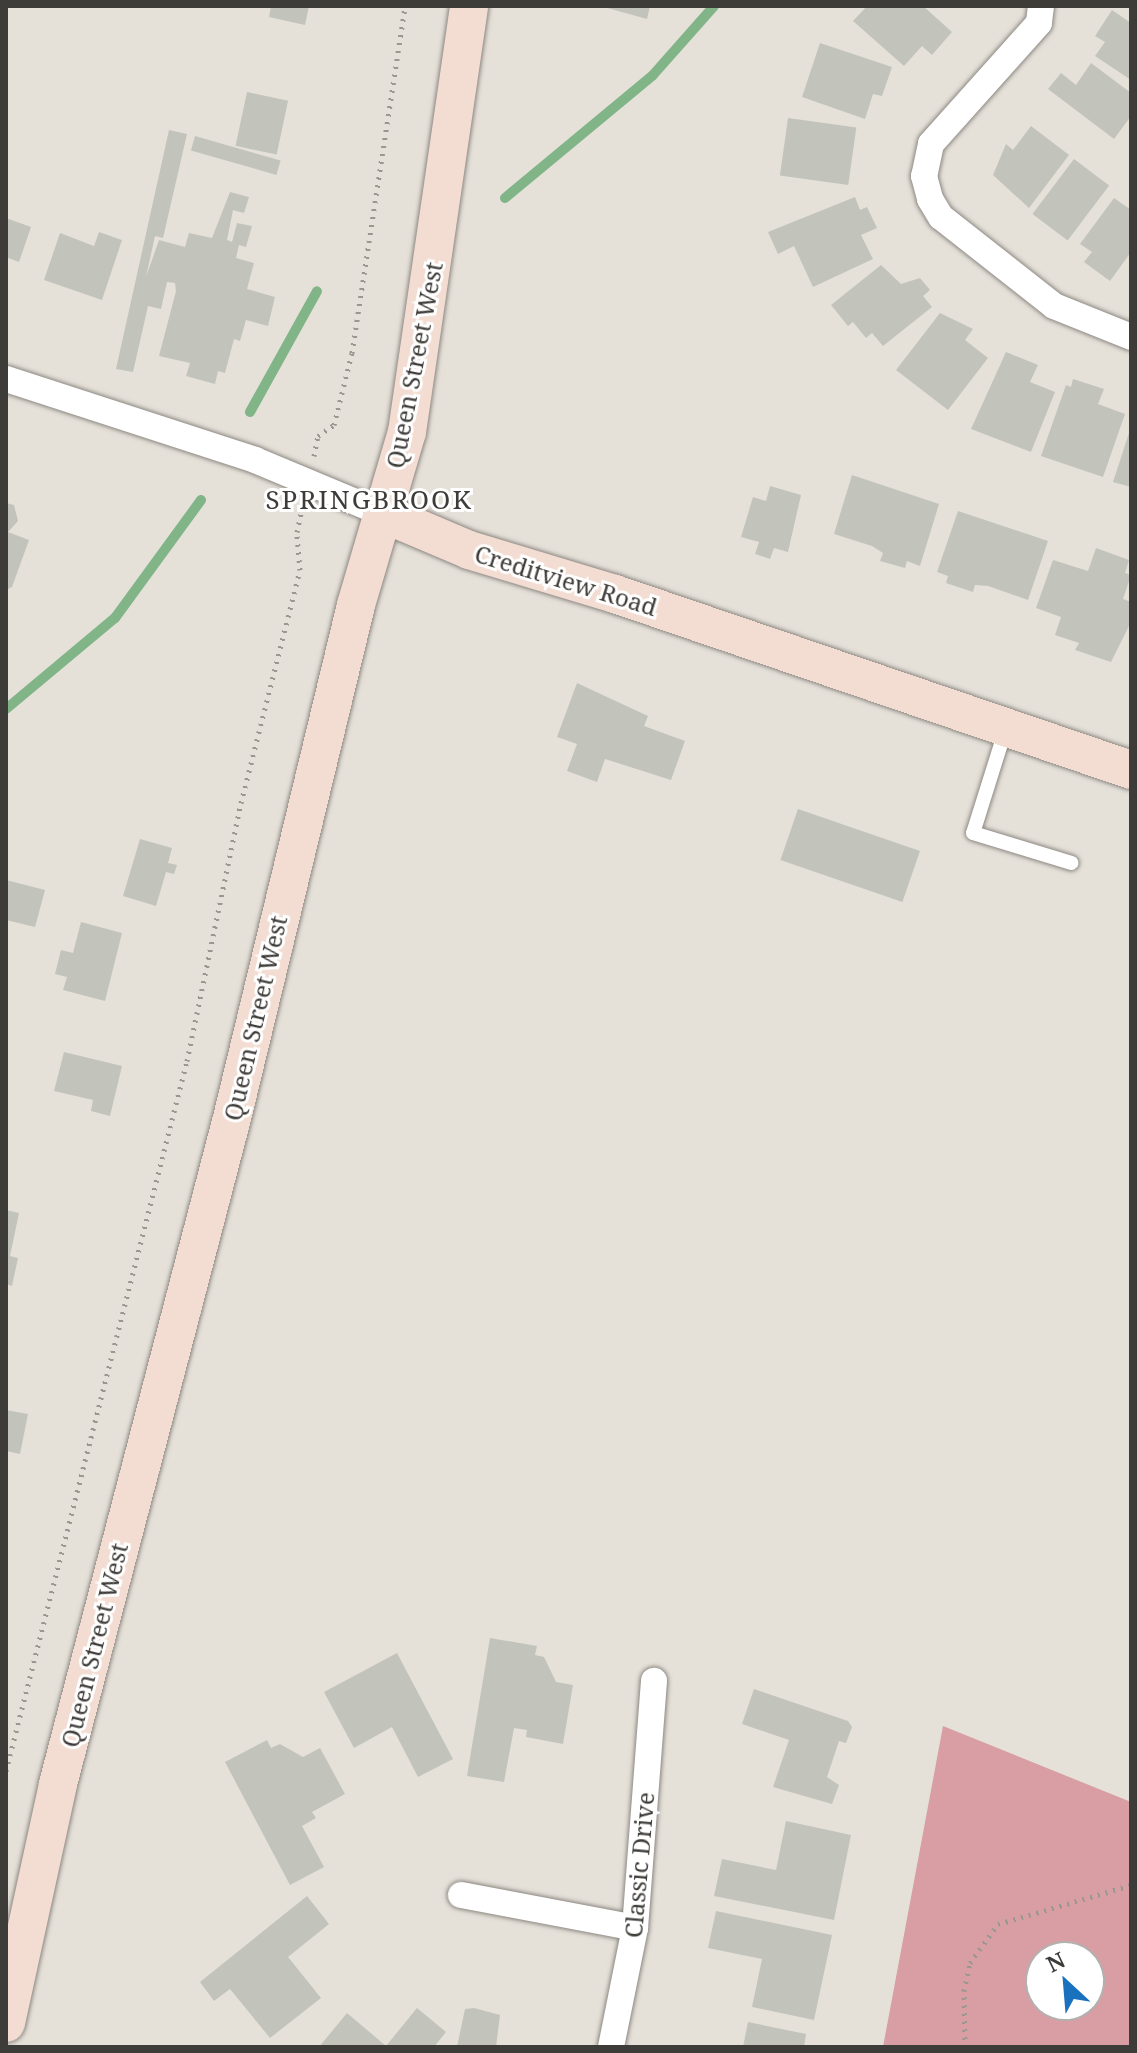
<!DOCTYPE html>
<style>
body{margin:0}
#map{position:relative;width:1137px;height:2053px;overflow:hidden;background:#e5e1d9;font-family:"Noto Serif",serif}
div>[style]{position:absolute}
.green>*{inset:0;background:#d89ea4}
.stream>*{height:10px;margin:-5px;padding:0 5px;transform-origin:5px;border-radius:5px;background:#81b588}
.building>*{inset:0;background:#c2c3bb;transform-origin:0 0}
.path>*{height:5px;margin-top:-2.5px;transform-origin:0;background:repeating-linear-gradient(90deg,#9a9792 0 2px,transparent 0 8px)}
.roads{filter:drop-shadow(0 0 2px #8d8882) drop-shadow(0 0 2px #8d8882)}
.lane>*{height:14px;margin:-7px;padding:0 7px;transform-origin:7px;border-radius:7px;background:#fff}
.street>*{height:26px;margin:-13px;padding:0 13px;transform-origin:13px;border-radius:13px;background:#fff}
.secondary>*{height:38px;margin:-19px;padding:0 19px;transform-origin:19px;border-radius:19px;background:#f3ddd3}
span{translate:-50% -50%;white-space:nowrap;text-align:center;line-height:1.15;-webkit-text-stroke:6px #fff;paint-order:stroke}
.street-label{font-size:24px;color:#3e3c39}
.neighbourhood-label{font-size:26px;color:#3e3c39;letter-spacing:2px}
.frame{position:absolute;inset:0;border:8px solid #3e3c39;pointer-events:none}
.north{position:absolute;left:1025px;top:1941px;width:80px;height:80px;box-sizing:border-box;background:#fff;border:2px solid #b2b1b0;border-radius:50%;rotate:334deg;font-size:22px;font-weight:700;line-height:32px;text-align:center;color:#3e3c39}
.north::after{content:'';display:block;margin:auto;width:28px;height:36px;background:#1a72bf;clip-path:polygon(50% 0,100% 100%,50% 72%,0 100%)}
</style>
<div id="map">
<div class="green">
<i style="clip-path:polygon(evenodd,943px 1726px,1131px 1802px,1131px 2047px,883px 2047px,943px 1726px,1041px 1957px,1089px 1957px,1089px 2005px,1041px 2005px,1041px 1957px)"></i>
</div>
<div class="stream">
<i style="left:505px;top:198px;width:192px;rotate:-39.7deg"></i>
<i style="left:653px;top:75px;width:92px;rotate:-48.5deg"></i>
<i style="left:250px;top:412px;width:138px;rotate:-61deg"></i>
<i style="left:6px;top:709px;width:142px;rotate:-39.9deg"></i>
<i style="left:115px;top:618px;width:146px;rotate:-53.9deg"></i>
</div>
<div class="building">
<i style="clip-path:polygon(271px 6px,309px 6px,305px 25px,269px 17px)"></i>
<i style="clip-path:polygon(600px 6px,650px 6px,647px 19px)"></i>
<i style="clip-path:polygon(867px 6px,923px 6px,952px 32px,932px 55px,922px 46px,904px 66px,853px 21px)"></i>
<i style="clip-path:polygon(1112px 10px,1131px 23px,1131px 80px,1095px 56px,1105px 42px,1095px 36px)"></i>
<i style="clip-path:polygon(820px 43px,892px 67px,882px 96px,873px 94px,865px 119px,802px 97px)"></i>
<i style="clip-path:polygon(1091px 63px,1131px 93px,1131px 116px,1114px 139px,1048px 89px,1061px 73px,1076px 85px)"></i>
<i style="left:247px;top:92px;width:42px;height:55px;rotate:12deg"></i>
<i style="left:788px;top:118px;width:69px;height:58px;rotate:8deg"></i>
<i style="clip-path:polygon(1031px 126px,1069px 155px,1029px 208px,993px 175px,1006px 144px,1013px 150px)"></i>
<i style="clip-path:polygon(169px 130px,187px 134px,163px 238px,155px 236px,146px 277px,159px 240px,185px 247px,189px 233px,212px 238px,230px 192px,249px 197px,244px 213px,233px 210px,227px 240px,232px 242px,237px 223px,252px 226px,246px 247px,239px 245px,236px 258px,254px 263px,247px 289px,275px 297px,268px 326px,246px 320px,240px 341px,234px 339px,225px 373px,218px 371px,215px 384px,186px 376px,190px 363px,159px 356px,176px 291px,175px 283px,167px 282px,161px 309px,148px 306px,133px 372px,116px 369px)"></i>
<i style="left:195px;top:136px;width:89px;height:15px;rotate:16deg"></i>
<i style="left:1074px;top:159px;width:44px;height:69px;rotate:37deg"></i>
<i style="clip-path:polygon(855px 197px,860px 210px,867px 207px,877px 228px,861px 235px,873px 259px,813px 287px,794px 246px,778px 254px,768px 232px)"></i>
<i style="clip-path:polygon(1114px 198px,1131px 210px,1131px 252px,1110px 281px,1084px 262px,1092px 252px,1080px 244px)"></i>
<i style="clip-path:polygon(6px 218px,31px 227px,19px 262px,6px 257px)"></i>
<i style="clip-path:polygon(99px 232px,122px 240px,102px 300px,44px 280px,60px 233px,94px 246px)"></i>
<i style="clip-path:polygon(881px 265px,901px 284px,920px 278px,930px 290px,923px 296px,932px 307px,883px 346px,872px 333px,866px 338px,853px 322px,848px 326px,831px 305px)"></i>
<i style="clip-path:polygon(940px 313px,973px 329px,965px 340px,988px 358px,948px 410px,896px 370px)"></i>
<i style="clip-path:polygon(1006px 352px,1038px 365px,1030px 382px,1055px 392px,1031px 452px,971px 429px)"></i>
<i style="clip-path:polygon(1073px 379px,1104px 389px,1098px 404px,1125px 414px,1103px 477px,1041px 456px,1066px 385px,1071px 387px)"></i>
<i style="clip-path:polygon(1130px 430px,1131px 430px,1131px 487px,1113px 482px)"></i>
<i style="clip-path:polygon(852px 475px,939px 504px,920px 566px,907px 561px,905px 568px,880px 561px,883px 553px,872px 546px,834px 534px)"></i>
<i style="clip-path:polygon(770px 486px,801px 495px,788px 552px,774px 548px,770px 559px,755px 554px,759px 542px,741px 537px,753px 497px,766px 501px)"></i>
<i style="clip-path:polygon(6px 503px,14px 505px,18px 521px,8px 532px,29px 540px,12px 587px,6px 590px)"></i>
<i style="clip-path:polygon(958px 511px,1048px 541px,1028px 600px,988px 586px,975px 585px,973px 592px,946px 583px,948px 576px,937px 572px)"></i>
<i style="clip-path:polygon(1096px 548px,1129px 560px,1125px 573px,1131px 575px,1123px 599px,1131px 602px,1131px 622px,1111px 662px,1075px 650px,1079px 643px,1055px 635px,1061px 617px,1036px 608px,1053px 560px,1088px 571px)"></i>
<i style="clip-path:polygon(577px 683px,648px 716px,644px 726px,685px 741px,671px 780px,605px 759px,597px 782px,567px 771px,577px 744px,557px 737px)"></i>
<i style="left:798px;top:809px;width:129px;height:54px;rotate:19deg"></i>
<i style="clip-path:polygon(140px 839px,172px 848px,168px 863px,177px 865px,174px 874px,166px 872px,156px 906px,123px 896px)"></i>
<i style="clip-path:polygon(6px 880px,45px 890px,35px 927px,6px 920px)"></i>
<i style="clip-path:polygon(81px 922px,122px 933px,105px 1001px,63px 990px,67px 977px,55px 974px,61px 950px,73px 953px)"></i>
<i style="clip-path:polygon(64px 1052px,122px 1066px,110px 1116px,91px 1111px,93px 1100px,54px 1091px)"></i>
<i style="clip-path:polygon(6px 1210px,19px 1213px,10px 1256px,18px 1258px,12px 1286px,6px 1284px)"></i>
<i style="clip-path:polygon(6px 1410px,28px 1414px,20px 1454px,6px 1451px)"></i>
<i style="clip-path:polygon(490px 1638px,537px 1646px,535px 1655px,544px 1657px,556px 1682px,573px 1685px,563px 1744px,526px 1737px,527px 1730px,514px 1728px,504px 1782px,467px 1776px)"></i>
<i style="clip-path:polygon(397px 1653px,453px 1759px,418px 1777px,392px 1727px,354px 1748px,324px 1692px)"></i>
<i style="clip-path:polygon(754px 1689px,848px 1721px,852px 1727px,846px 1743px,839px 1741px,827px 1777px,839px 1785px,832px 1804px,773px 1787px,789px 1740px,742px 1724px)"></i>
<i style="clip-path:polygon(267px 1740px,271px 1748px,280px 1744px,303px 1757px,320px 1748px,345px 1794px,312px 1812px,316px 1818px,302px 1826px,324px 1867px,290px 1885px,225px 1762px)"></i>
<i style="clip-path:polygon(786px 1821px,851px 1835px,834px 1920px,714px 1896px,722px 1859px,776px 1870px)"></i>
<i style="clip-path:polygon(307px 1896px,329px 1924px,288px 1957px,321px 1998px,270px 2038px,230px 1989px,214px 2001px,200px 1982px)"></i>
<i style="clip-path:polygon(716px 1911px,832px 1935px,814px 2020px,752px 2007px,762px 1959px,708px 1948px)"></i>
<i style="clip-path:polygon(417px 2008px,446px 2032px,434px 2047px,319px 2047px,347px 2013px,386px 2046px)"></i>
<i style="clip-path:polygon(474px 2008px,500px 2015px,496px 2047px,457px 2047px,465px 2009px)"></i>
<i style="clip-path:polygon(748px 2022px,806px 2034px,804px 2047px,743px 2047px)"></i>
</div>
<div class="path">
<i style="left:314px;top:456px;width:20px;rotate:-79deg"></i>
<i style="left:318px;top:436px;width:19px;rotate:-35deg"></i>
<i style="left:334px;top:425px;width:74px;rotate:-76deg"></i>
<i style="left:352px;top:353px;width:351px;rotate:-81.3deg"></i>
<i style="left:6px;top:1771px;width:733px;rotate:-75.7deg"></i>
<i style="left:187px;top:1061px;width:264px;rotate:-78.2deg"></i>
<i style="left:241px;top:803px;width:240px;rotate:-75.8deg"></i>
<i style="left:300px;top:570px;width:38px;rotate:-95deg"></i>
<i style="left:297px;top:532px;width:24px;rotate:-78deg"></i>
<i style="left:965px;top:2047px;width:56px;rotate:-91deg"></i>
<i style="left:964px;top:1991px;width:29px;rotate:-78deg"></i>
<i style="left:970px;top:1963px;width:48px;rotate:-54.3deg"></i>
<i style="left:998px;top:1924px;width:139px;rotate:-16.3deg"></i>
</div>
<div class="roads">
<div class="lane">
<i style="left:1006px;top:728px;width:110px;rotate:107.4deg"></i>
<i style="left:973px;top:833px;width:103px;rotate:16.9deg"></i>
</div>
<div class="street">
<i style="left:1041px;top:6px;width:17px;rotate:97deg"></i>
<i style="left:1039px;top:23px;width:162px;rotate:131.8deg"></i>
<i style="left:931px;top:144px;width:33px;rotate:102deg"></i>
<i style="left:924px;top:176px;width:24px;rotate:75deg"></i>
<i style="left:930px;top:199px;width:21px;rotate:59deg"></i>
<i style="left:941px;top:217px;width:144px;rotate:38.2deg"></i>
<i style="left:1054px;top:306px;width:83px;rotate:21.9deg"></i>
<i style="left:6px;top:379px;width:262px;rotate:18deg"></i>
<i style="left:255px;top:460px;width:138px;rotate:22.7deg"></i>
<i style="left:461px;top:1895px;width:177px;rotate:10.7deg"></i>
<i style="left:611px;top:2047px;width:121px;rotate:-78.6deg"></i>
<i style="left:635px;top:1928px;width:248px;rotate:-85.6deg"></i>
</div>
<div class="secondary">
<i style="left:382px;top:513px;width:95px;rotate:23deg"></i>
<i style="left:469px;top:550px;width:152px;rotate:16.8deg"></i>
<i style="left:615px;top:594px;width:545px;rotate:18.83deg"></i>
<i style="left:6px;top:2023px;width:245px;rotate:-77.7deg"></i>
<i style="left:58px;top:1784px;width:692px;rotate:-75.36deg"></i>
<i style="left:233px;top:1114px;width:524px;rotate:-76.41deg"></i>
<i style="left:356px;top:605px;width:180px;rotate:-73.6deg"></i>
<i style="left:407px;top:432px;width:430px;rotate:-81.7deg"></i>
</div>
</div>
<div class="street-label">
<span style="left:414px;top:365px;rotate:-79deg">Queen Street West</span>
<span style="left:566px;top:580px;rotate:17deg">Creditview Road</span>
<span style="left:255px;top:1018px;rotate:-77deg">Queen Street West</span>
<span style="left:94px;top:1645px;rotate:-76deg">Queen Street West</span>
<span style="left:639px;top:1865px;rotate:-85deg">Classic Drive</span>
</div>
<div class="neighbourhood-label">
<span style="left:369px;top:500px">SPRINGBROOK</span>
</div>
<div class="frame"></div>
<div class="north">N</div>
</div>
